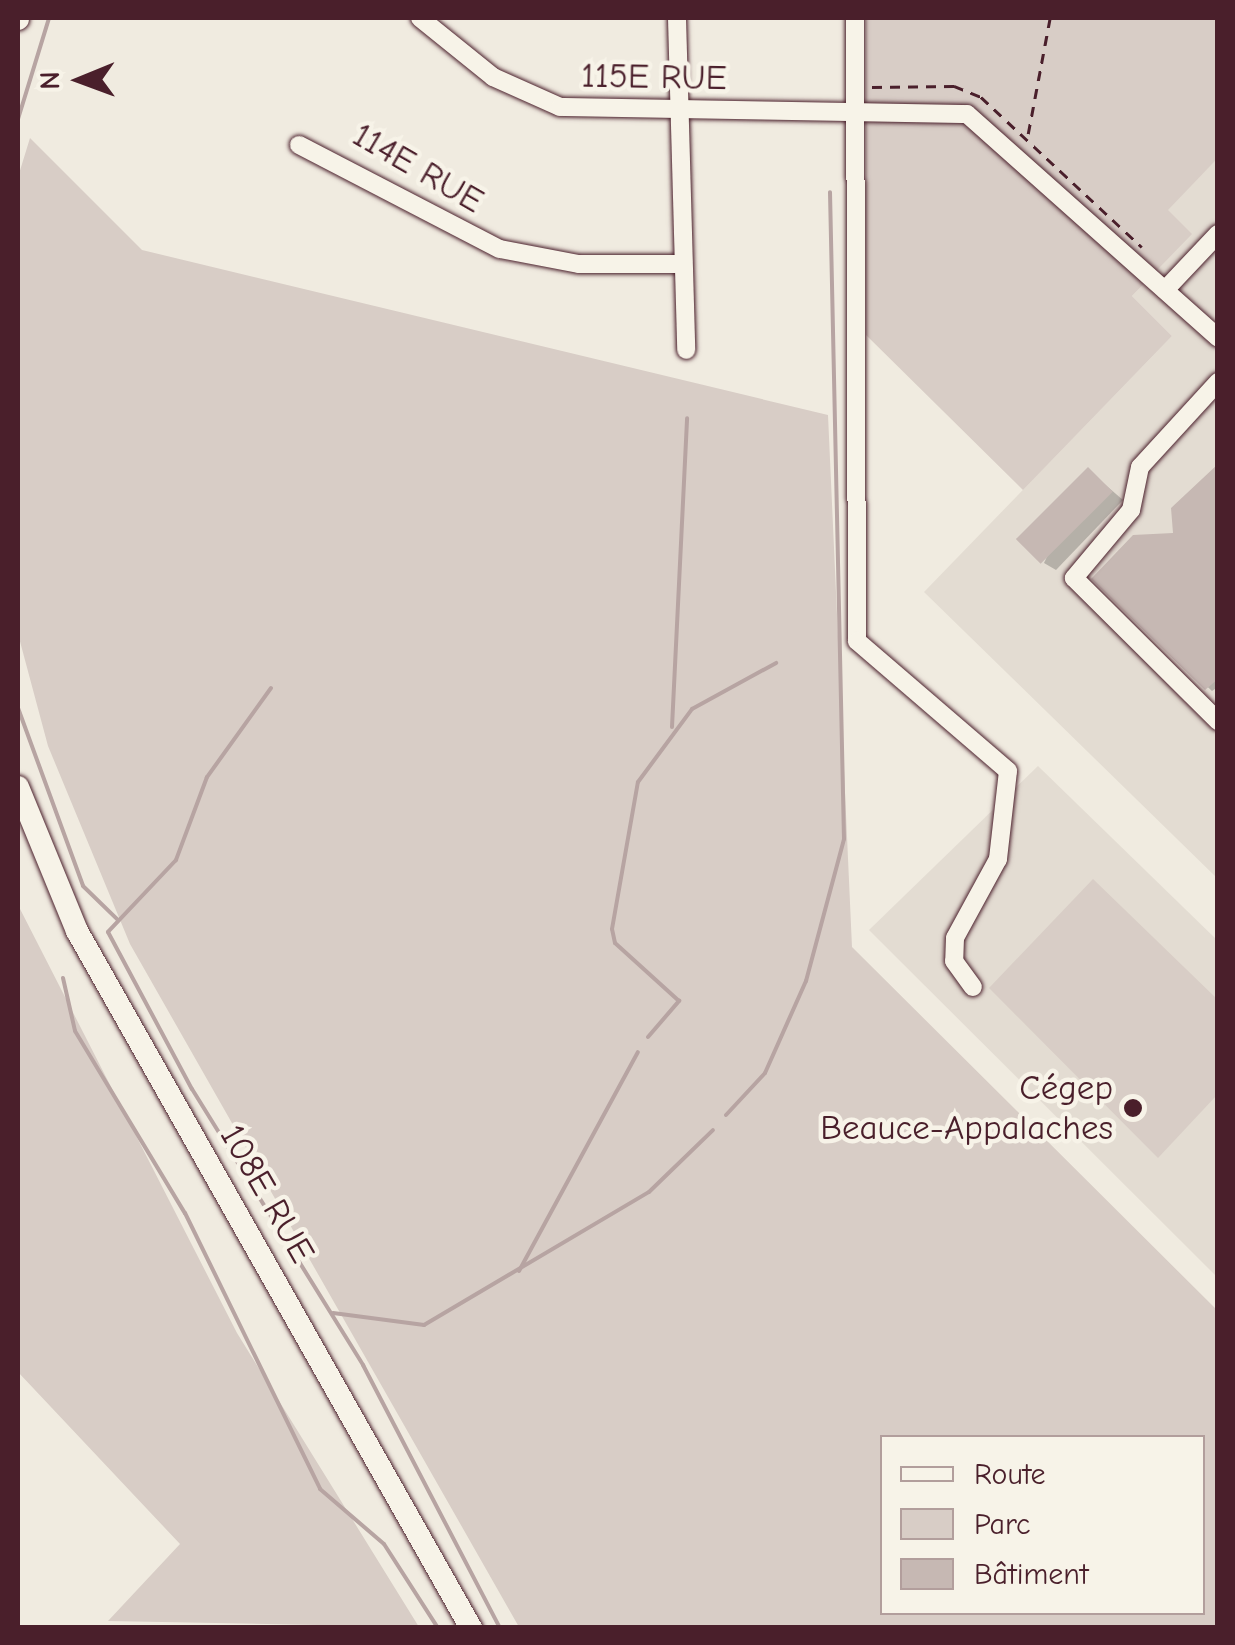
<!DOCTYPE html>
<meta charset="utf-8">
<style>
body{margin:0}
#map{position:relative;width:1235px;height:1645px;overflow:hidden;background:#f0ebe0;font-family:"Comic Neue",sans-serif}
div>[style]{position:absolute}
.built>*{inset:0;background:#e3dcd2}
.green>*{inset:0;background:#d8cdc6}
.shadow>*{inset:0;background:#0003}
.stream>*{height:4px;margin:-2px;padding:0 2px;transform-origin:2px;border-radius:2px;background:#b7a4a2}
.building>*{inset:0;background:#c6b8b3;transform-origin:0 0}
.path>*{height:2.5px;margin-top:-1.25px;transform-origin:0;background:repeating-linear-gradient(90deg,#4a1f2b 0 10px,transparent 0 18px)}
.roads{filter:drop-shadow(0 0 2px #4a1f2b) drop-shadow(0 0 2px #4a1f2b)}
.minor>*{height:18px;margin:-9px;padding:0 9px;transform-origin:9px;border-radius:9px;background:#f7f3e8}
.major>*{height:22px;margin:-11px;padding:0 11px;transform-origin:11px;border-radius:11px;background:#f7f3e8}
.dots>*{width:28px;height:28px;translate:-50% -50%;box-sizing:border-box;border:5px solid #f7f3e8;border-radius:50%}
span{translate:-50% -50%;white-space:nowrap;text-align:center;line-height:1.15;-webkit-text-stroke:9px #f7f3e8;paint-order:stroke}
.street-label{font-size:35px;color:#4a1f2b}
.poi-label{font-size:35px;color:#4a1f2b}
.right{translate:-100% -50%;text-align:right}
.frame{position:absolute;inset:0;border:20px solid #4a1f2b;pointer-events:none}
.legend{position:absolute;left:880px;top:1435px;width:325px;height:180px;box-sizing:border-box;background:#f7f3e8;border:2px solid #b29e9c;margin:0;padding:12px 18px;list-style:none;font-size:30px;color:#4a1f2b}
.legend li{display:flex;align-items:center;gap:20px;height:50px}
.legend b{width:50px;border:2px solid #b29e9c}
.north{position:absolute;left:30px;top:30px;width:100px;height:100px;-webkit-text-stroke:8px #f7f3e8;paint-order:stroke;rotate:269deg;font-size:28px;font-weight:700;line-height:40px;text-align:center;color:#4a1f2b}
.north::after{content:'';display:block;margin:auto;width:35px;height:45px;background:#4a1f2b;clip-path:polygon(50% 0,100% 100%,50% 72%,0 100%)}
</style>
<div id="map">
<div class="built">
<i style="clip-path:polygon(1217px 159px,1217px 878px,924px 592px,1172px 336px,1132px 296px,1191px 234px,1167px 210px)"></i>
<i style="clip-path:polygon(1038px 766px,1217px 940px,1217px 1277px,869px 930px)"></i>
</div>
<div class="green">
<i style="clip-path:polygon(866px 18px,1217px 18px,1217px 159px,1168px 210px,1192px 234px,1132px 296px,1172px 336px,1023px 490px,866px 335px)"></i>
<i style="clip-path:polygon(evenodd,30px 138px,142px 250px,828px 415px,852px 947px,1217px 1310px,1217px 1627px,519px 1627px,130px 944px,48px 746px,18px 634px,18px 177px,30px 138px,882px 1438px,1202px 1438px,1202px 1612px,882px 1612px,882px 1438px)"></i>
<i style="clip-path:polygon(1093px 879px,1217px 999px,1217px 1095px,1158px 1158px,989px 988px)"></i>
<i style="clip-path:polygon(18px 905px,237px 1333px,419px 1627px,108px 1621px,180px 1544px,18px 1372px)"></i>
</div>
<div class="shadow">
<i style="clip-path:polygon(1218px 468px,1218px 687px,1212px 691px,1094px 579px,1175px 535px)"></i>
<i style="clip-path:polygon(1088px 470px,1123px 500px,1056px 570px,1044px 563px)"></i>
</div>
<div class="stream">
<i style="left:18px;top:119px;width:106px;rotate:-72.9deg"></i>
<i style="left:271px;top:688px;width:110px;rotate:125.7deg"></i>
<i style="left:207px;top:777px;width:89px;rotate:110.5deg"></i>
<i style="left:176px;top:860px;width:99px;rotate:133.4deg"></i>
<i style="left:108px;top:932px;width:178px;rotate:61.9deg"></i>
<i style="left:192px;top:1089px;width:325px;rotate:58.2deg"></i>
<i style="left:363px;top:1365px;width:297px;rotate:62.5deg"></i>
<i style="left:18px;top:708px;width:189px;rotate:69.9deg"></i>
<i style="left:83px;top:886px;width:49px;rotate:44.2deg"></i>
<i style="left:672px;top:727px;width:309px;rotate:-87.2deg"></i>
<i style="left:63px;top:978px;width:54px;rotate:77.2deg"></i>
<i style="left:75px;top:1031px;width:213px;rotate:58.9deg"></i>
<i style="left:185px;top:1213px;width:307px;rotate:63.9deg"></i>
<i style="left:320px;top:1489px;width:84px;rotate:40.7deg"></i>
<i style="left:384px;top:1544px;width:100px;rotate:57.3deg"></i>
<i style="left:648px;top:1037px;width:48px;rotate:-49.3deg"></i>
<i style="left:679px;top:1001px;width:86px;rotate:-137.8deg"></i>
<i style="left:615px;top:943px;width:14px;rotate:-102deg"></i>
<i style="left:612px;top:929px;width:149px;rotate:-80deg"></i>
<i style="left:638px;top:782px;width:91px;rotate:-53.5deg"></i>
<i style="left:692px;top:709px;width:96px;rotate:-28.7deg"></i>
<i style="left:726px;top:1115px;width:57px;rotate:-47.1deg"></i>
<i style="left:765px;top:1073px;width:101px;rotate:-66deg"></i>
<i style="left:806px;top:981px;width:147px;rotate:-75deg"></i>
<i style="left:844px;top:839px;width:647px;rotate:-91.24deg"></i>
<i style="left:519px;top:1271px;width:249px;rotate:-61.5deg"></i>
<i style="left:333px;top:1313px;width:92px;rotate:7.5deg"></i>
<i style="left:424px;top:1325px;width:261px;rotate:-30.6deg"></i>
<i style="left:649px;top:1192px;width:89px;rotate:-44.1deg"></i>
</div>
<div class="building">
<i style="clip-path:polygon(1218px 464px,1218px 679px,1205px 690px,1091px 579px,1133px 535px,1173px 533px,1171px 508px)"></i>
<i style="left:1088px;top:467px;width:35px;height:102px;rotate:45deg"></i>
</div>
<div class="path">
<i style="left:872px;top:87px;width:82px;rotate:-0.7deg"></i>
<i style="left:954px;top:86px;width:29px;rotate:22deg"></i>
<i style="left:981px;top:97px;width:220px;rotate:43deg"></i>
<i style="left:1028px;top:134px;width:118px;rotate:-79.3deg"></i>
</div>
<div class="roads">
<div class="minor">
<i style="left:420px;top:18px;width:94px;rotate:38.9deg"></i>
<i style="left:493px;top:77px;width:73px;rotate:24.1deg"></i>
<i style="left:560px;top:107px;width:407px;rotate:1deg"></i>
<i style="left:967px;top:114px;width:336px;rotate:41.7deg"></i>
<i style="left:677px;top:18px;width:332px;rotate:88.4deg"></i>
<i style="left:855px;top:18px;width:623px;rotate:89.82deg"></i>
<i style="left:857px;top:641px;width:199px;rotate:40.7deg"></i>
<i style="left:1008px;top:771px;width:89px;rotate:96.5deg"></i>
<i style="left:998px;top:859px;width:90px;rotate:118.6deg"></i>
<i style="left:955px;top:938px;width:23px;rotate:92deg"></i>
<i style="left:954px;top:961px;width:32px;rotate:54deg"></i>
<i style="left:299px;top:145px;width:226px;rotate:27.4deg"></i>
<i style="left:500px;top:249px;width:80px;rotate:10.8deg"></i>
<i style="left:579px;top:264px;width:103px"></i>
<i style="left:1165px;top:290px;width:77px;rotate:-46.6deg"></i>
<i style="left:1218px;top:382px;width:115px;rotate:132.5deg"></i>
<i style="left:1140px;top:467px;width:44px;rotate:101.8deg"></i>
<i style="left:1131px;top:510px;width:89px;rotate:130deg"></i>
<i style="left:1074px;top:578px;width:203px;rotate:44.8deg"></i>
</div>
<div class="major">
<i style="left:18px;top:19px;width:1px;rotate:-90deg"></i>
<i style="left:18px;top:787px;width:156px;rotate:67.7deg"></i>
<i style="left:77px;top:931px;width:801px;rotate:60.52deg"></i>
</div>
</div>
<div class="dots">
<i style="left:1133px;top:1108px;background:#4a1f2b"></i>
</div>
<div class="street-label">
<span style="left:654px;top:77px;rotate:1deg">115E RUE</span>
<span style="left:418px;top:168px;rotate:30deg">114E RUE</span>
<span style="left:267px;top:1194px;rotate:60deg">108E RUE</span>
</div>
<div class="poi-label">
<span class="right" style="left:1113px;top:1108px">Cégep<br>Beauce-Appalaches</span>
</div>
<div class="frame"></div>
<ul class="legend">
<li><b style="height:12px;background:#f7f3e8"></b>Route</li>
<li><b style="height:28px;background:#d8cdc6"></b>Parc</li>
<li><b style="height:28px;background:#c6b8b3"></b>Bâtiment</li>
</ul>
<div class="north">N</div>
</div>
